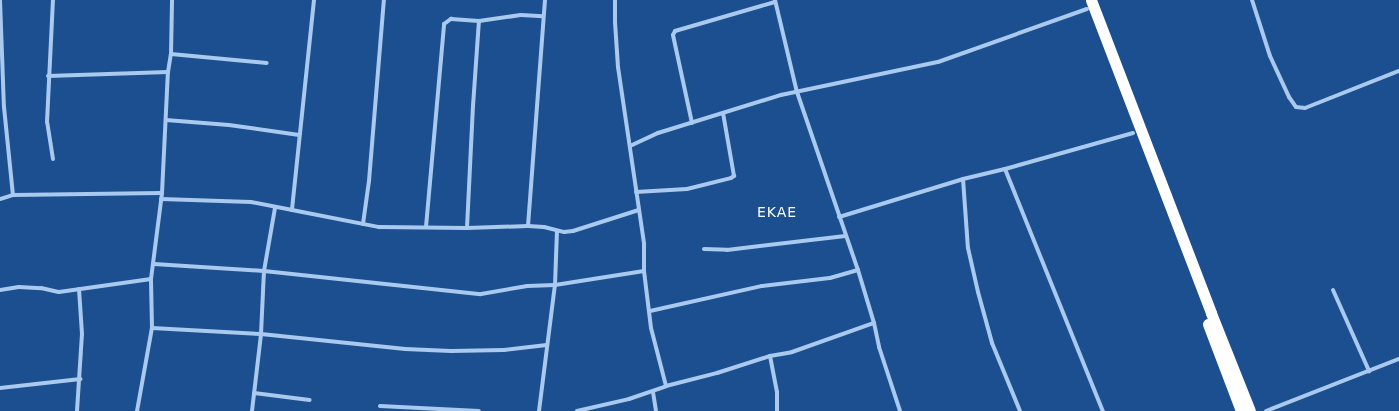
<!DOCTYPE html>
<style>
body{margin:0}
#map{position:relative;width:1399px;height:411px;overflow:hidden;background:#1b4f8f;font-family:"DejaVu Sans",sans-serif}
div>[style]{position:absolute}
.street>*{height:4px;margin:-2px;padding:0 2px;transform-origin:2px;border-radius:2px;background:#a9c9ee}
.highway>*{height:11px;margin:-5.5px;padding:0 5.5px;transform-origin:5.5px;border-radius:5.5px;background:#fff}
span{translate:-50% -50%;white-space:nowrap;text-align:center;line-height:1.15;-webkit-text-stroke:3px #1b4f8f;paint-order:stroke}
.quarter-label{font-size:14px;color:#fff;letter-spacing:1px}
</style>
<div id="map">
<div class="street">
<i style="left:0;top:0;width:107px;rotate:87.9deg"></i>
<i style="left:4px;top:107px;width:88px;rotate:84.2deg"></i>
<i style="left:314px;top:0;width:211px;rotate:96deg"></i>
<i style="left:292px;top:210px;width:89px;rotate:11.1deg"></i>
<i style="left:379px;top:227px;width:88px;rotate:0.7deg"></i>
<i style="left:467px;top:228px;width:61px;rotate:-1.9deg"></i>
<i style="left:528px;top:226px;width:16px;rotate:4deg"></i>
<i style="left:544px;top:227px;width:21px;rotate:14deg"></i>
<i style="left:564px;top:232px;width:9px;rotate:-6deg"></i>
<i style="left:573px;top:231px;width:69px;rotate:-17.7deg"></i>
<i style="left:615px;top:0;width:22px;rotate:90deg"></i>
<i style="left:615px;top:22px;width:45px;rotate:86.2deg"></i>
<i style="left:618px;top:67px;width:179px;rotate:81.6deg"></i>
<i style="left:644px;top:244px;width:27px;rotate:90deg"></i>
<i style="left:644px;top:271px;width:57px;rotate:83deg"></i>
<i style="left:651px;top:328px;width:60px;rotate:75.5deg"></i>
<i style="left:775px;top:0;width:95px;rotate:76.6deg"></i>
<i style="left:797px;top:92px;width:188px;rotate:71.1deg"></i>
<i style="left:858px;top:270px;width:55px;rotate:73.2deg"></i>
<i style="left:874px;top:323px;width:25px;rotate:78deg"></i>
<i style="left:879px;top:347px;width:67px;rotate:71.8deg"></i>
<i style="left:1252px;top:0;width:59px;rotate:72.2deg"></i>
<i style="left:1270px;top:56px;width:45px;rotate:65.1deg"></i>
<i style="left:1289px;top:97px;width:12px;rotate:55deg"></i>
<i style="left:1296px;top:107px;width:9px;rotate:6deg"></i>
<i style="left:1305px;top:108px;width:101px;rotate:-21.5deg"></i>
<i style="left:171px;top:54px;width:96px;rotate:5.4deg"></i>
<i style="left:48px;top:76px;width:120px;rotate:-1.9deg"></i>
<i style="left:166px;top:120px;width:63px;rotate:4.5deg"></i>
<i style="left:229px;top:125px;width:71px;rotate:8.1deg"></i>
<i style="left:692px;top:123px;width:90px;rotate:-102.2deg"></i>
<i style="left:673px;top:35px;width:4px;rotate:-63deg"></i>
<i style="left:675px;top:31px;width:104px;rotate:-16.2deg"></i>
<i style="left:630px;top:146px;width:31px;rotate:-25deg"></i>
<i style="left:658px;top:133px;width:129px;rotate:-17.2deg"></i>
<i style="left:781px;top:95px;width:160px;rotate:-11.9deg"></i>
<i style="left:938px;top:62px;width:158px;rotate:-19.6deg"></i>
<i style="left:53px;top:159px;width:37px;rotate:-99deg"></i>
<i style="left:47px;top:122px;width:122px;rotate:-87.2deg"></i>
<i style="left:1005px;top:169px;width:261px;rotate:68deg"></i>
<i style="left:963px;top:179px;width:69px;rotate:85.9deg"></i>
<i style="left:968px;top:248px;width:45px;rotate:77.2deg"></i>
<i style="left:978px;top:292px;width:53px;rotate:74.6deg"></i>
<i style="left:992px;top:343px;width:74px;rotate:67.6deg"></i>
<i style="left:636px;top:192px;width:51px;rotate:-3.4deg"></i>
<i style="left:687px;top:189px;width:45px;rotate:-14deg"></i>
<i style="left:731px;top:178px;width:4px;rotate:-34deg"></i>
<i style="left:734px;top:176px;width:64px;rotate:-99.9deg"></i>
<i style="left:0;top:199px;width:14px;rotate:-17deg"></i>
<i style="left:13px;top:195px;width:149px;rotate:-0.8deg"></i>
<i style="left:161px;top:199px;width:90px;rotate:1.9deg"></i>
<i style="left:251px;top:202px;width:42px;rotate:11deg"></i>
<i style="left:839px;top:217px;width:130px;rotate:-17deg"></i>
<i style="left:963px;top:179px;width:43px;rotate:-13.4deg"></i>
<i style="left:1005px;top:169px;width:133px;rotate:-15.7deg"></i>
<i style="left:363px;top:224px;width:43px;rotate:-82.1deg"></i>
<i style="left:369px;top:181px;width:182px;rotate:-85.3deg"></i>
<i style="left:528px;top:226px;width:227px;rotate:-85.7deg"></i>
<i style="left:426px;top:227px;width:204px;rotate:-84.9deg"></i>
<i style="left:444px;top:24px;width:9px;rotate:-36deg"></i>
<i style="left:451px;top:19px;width:28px;rotate:4deg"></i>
<i style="left:479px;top:21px;width:42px;rotate:-8.1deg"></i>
<i style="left:521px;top:15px;width:22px;rotate:3deg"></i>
<i style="left:467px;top:228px;width:122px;rotate:-87.2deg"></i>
<i style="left:473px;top:106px;width:85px;rotate:-86deg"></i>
<i style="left:704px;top:249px;width:23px;rotate:2deg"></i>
<i style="left:727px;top:250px;width:119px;rotate:-6.8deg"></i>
<i style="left:154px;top:264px;width:110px;rotate:3.6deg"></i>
<i style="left:264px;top:271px;width:218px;rotate:6.1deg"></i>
<i style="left:481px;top:294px;width:47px;rotate:-9.9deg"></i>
<i style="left:527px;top:286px;width:28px;rotate:-2deg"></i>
<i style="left:555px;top:285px;width:90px;rotate:-8.9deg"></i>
<i style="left:0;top:290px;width:19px;rotate:-9deg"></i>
<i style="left:19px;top:287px;width:22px;rotate:3deg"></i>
<i style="left:41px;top:288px;width:18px;rotate:13deg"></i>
<i style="left:59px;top:292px;width:93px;rotate:-8deg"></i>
<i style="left:1333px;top:290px;width:89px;rotate:66deg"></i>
<i style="left:650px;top:311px;width:115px;rotate:-12.6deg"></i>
<i style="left:762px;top:286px;width:68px;rotate:-6.7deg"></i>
<i style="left:830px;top:278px;width:29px;rotate:-16deg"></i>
<i style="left:152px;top:328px;width:109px;rotate:3.2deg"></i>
<i style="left:261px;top:334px;width:145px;rotate:5.9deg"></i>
<i style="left:405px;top:349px;width:46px;rotate:2.5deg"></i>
<i style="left:451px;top:351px;width:53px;rotate:-1.1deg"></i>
<i style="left:504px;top:350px;width:43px;rotate:-6.6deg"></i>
<i style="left:770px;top:356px;width:37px;rotate:79deg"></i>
<i style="left:777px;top:392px;width:19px;rotate:90deg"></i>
<i style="left:0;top:388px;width:81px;rotate:-6.4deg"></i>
<i style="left:653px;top:392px;width:19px;rotate:81deg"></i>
<i style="left:254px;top:393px;width:56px;rotate:7.1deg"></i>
<i style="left:380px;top:406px;width:99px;rotate:2.9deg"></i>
<i style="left:77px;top:411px;width:77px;rotate:-86.3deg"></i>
<i style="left:82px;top:334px;width:45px;rotate:-93.8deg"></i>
<i style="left:137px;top:411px;width:84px;rotate:-79.8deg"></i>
<i style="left:152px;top:328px;width:49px;rotate:-91.2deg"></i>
<i style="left:151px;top:279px;width:87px;rotate:-82.7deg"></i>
<i style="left:162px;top:193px;width:121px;rotate:-87.2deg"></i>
<i style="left:168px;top:72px;width:18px;rotate:-81deg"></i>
<i style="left:171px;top:54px;width:54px;rotate:-88.9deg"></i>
<i style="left:252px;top:411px;width:78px;rotate:-83.3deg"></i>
<i style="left:261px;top:334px;width:63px;rotate:-87.3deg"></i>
<i style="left:264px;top:271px;width:64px;rotate:-80.1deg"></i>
<i style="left:539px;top:411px;width:127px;rotate:-82.8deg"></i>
<i style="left:555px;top:285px;width:54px;rotate:-87.9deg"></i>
<i style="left:577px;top:411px;width:53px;rotate:-13deg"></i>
<i style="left:629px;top:399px;width:39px;rotate:-19deg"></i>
<i style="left:666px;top:386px;width:53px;rotate:-14.3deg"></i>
<i style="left:717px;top:373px;width:56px;rotate:-17.8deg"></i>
<i style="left:770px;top:356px;width:22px;rotate:-10deg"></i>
<i style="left:792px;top:352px;width:87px;rotate:-19.5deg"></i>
<i style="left:1266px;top:411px;width:143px;rotate:-21.4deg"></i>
</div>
<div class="highway">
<i style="left:1091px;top:0;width:335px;rotate:69deg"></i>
<i style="left:1211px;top:313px;width:105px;rotate:68.3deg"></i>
<i style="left:1208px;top:324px;width:93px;rotate:69.2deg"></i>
</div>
<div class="quarter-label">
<span style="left:777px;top:212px">EKAE</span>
</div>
</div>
